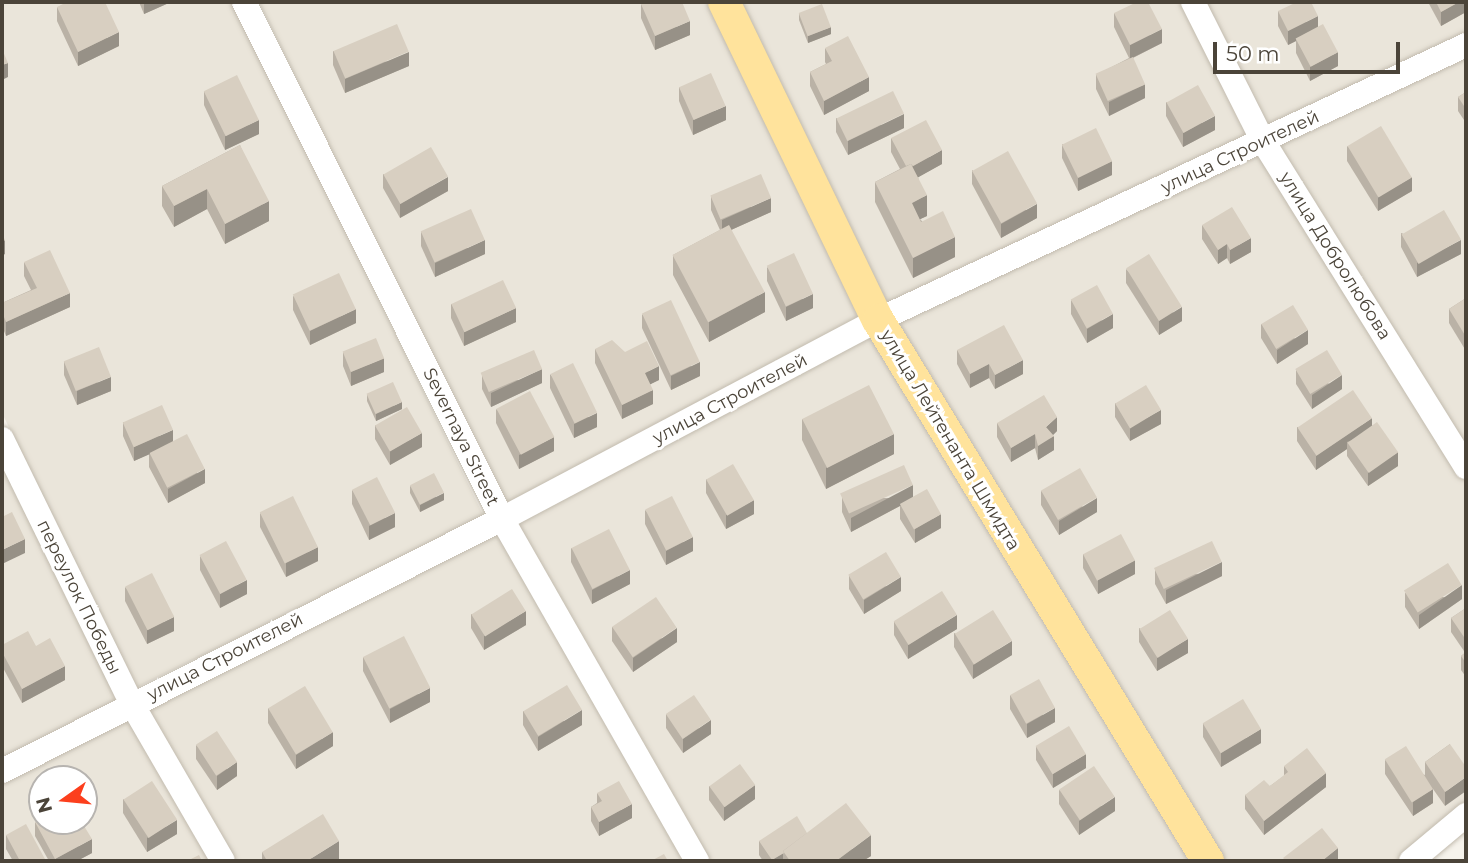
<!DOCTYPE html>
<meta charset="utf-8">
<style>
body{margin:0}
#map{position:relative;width:1468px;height:863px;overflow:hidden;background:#f6f3ec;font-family:Montserrat,sans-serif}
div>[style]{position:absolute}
.residential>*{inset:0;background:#eae5da}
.roads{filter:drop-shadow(0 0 2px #c2bbae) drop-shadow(0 0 2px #c2bbae)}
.minor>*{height:24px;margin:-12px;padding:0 12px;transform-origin:12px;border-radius:12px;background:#fff}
.major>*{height:32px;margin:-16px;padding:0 16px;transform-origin:16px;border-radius:16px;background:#ffe39c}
.wall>*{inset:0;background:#bab2a6}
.shaded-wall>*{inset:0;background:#979187}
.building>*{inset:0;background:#d8cfc1;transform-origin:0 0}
span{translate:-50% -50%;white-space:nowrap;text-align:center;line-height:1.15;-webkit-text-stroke:6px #fff;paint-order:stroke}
.street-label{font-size:18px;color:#4b4439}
.frame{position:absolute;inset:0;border:4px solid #4b4439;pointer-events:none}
.north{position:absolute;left:28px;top:765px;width:70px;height:70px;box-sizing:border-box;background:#fff;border:2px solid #b7b4b0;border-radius:50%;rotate:255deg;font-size:19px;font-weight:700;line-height:28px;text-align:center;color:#4b4439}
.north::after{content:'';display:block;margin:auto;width:24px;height:32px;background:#fc3f1d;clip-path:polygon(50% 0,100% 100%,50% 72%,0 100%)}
.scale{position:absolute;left:1213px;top:42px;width:187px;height:32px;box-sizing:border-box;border:4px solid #4b4439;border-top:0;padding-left:9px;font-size:21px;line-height:24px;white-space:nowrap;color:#4b4439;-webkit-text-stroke:5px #fff;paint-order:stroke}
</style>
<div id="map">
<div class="residential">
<i style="clip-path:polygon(2px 2px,235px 2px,484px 517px,136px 688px,2px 413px)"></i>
<i style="clip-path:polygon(259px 2px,722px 2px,873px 319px,505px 509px)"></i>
<i style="clip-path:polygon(730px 2px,1189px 2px,1259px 140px,880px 315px)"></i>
<i style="clip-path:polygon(1200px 2px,1466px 2px,1466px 40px,1266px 135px)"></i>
<i style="clip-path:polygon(1466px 53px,1466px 452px,1274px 144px)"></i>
<i style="clip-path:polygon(1260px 150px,1466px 479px,1466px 808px,1402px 861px,1214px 861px,888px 322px)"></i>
<i style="clip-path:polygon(874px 331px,1198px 861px,705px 861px,511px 520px)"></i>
<i style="clip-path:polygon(2px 464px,117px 700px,2px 759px)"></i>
<i style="clip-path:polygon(500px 531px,689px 861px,233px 861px,145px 706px)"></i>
<i style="clip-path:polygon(evenodd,130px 710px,217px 861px,2px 861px,2px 776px,130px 710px,42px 779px,84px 779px,84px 821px,42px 821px,42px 779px)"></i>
</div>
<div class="roads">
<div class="minor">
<i style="left:244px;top:2px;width:578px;rotate:63.48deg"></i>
<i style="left:502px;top:519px;width:394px;rotate:60.3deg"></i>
<i style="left:1193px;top:2px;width:156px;rotate:63.3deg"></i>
<i style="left:1263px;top:141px;width:384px;rotate:58.1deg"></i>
<i style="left:2px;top:439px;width:295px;rotate:63.9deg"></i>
<i style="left:132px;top:704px;width:181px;rotate:59.9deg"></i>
<i style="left:2px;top:771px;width:560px;rotate:-26.75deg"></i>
<i style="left:502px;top:519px;width:425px;rotate:-27.9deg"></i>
<i style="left:878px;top:320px;width:649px;rotate:-25.06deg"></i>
<i style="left:1411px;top:861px;width:72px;rotate:-39.9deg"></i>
</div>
<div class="major">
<i style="left:724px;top:2px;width:353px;rotate:64.2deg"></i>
<i style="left:878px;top:320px;width:634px;rotate:58.62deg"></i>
</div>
</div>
<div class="wall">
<i style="clip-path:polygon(139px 2px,171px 2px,144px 14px)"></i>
<i style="clip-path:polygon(1428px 2px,1466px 2px,1466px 12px,1441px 26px)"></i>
<i style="clip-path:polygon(641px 4px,690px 35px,655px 50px,641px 18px)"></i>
<i style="clip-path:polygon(57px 7px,119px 46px,78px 66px,57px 21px)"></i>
<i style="clip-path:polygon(1278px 11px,1318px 27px,1338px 66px,1310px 81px,1296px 53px,1296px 41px,1288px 45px,1278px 26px)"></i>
<i style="clip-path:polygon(799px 13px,831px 34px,808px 43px,799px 20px)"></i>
<i style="clip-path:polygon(1114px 13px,1162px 43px,1133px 58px,1145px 98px,1109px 116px,1096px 89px,1096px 75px,1129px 58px,1114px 27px)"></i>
<i style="clip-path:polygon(825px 48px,869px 91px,824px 115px,810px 86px,810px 72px,826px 64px,825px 62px)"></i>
<i style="clip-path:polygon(333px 51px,409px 66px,345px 93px,333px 65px)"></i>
<i style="clip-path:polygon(679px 87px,726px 120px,693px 135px,679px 101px)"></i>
<i style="clip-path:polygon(204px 91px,259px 134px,225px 150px,204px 105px)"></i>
<i style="clip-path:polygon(1466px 92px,1466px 123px,1458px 111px,1458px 97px)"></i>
<i style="clip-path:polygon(1166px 102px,1215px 130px,1183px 147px,1166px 116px)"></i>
<i style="clip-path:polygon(836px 118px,904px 128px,848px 155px,836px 132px)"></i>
<i style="clip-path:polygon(891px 138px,942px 164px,918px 177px,927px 216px,920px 219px,955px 257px,913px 278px,875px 202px,875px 182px,900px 169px,891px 152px)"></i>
<i style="clip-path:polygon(1062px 144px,1112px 175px,1078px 191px,1062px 158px)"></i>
<i style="clip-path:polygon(240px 145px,269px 221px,225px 244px,207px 209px,174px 227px,162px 206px,162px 186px)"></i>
<i style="clip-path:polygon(1347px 146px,1412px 191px,1378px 211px,1347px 161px)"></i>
<i style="clip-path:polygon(972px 170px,1037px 218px,1001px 238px,972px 184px)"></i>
<i style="clip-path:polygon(383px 174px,448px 191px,400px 218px,383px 188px)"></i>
<i style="clip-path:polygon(711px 196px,771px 212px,731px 230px,765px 312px,709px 342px,673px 275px,673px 255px,720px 230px,711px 210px)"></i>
<i style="clip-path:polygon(1202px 225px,1251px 252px,1230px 264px,1227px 258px,1218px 264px,1202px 239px)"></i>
<i style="clip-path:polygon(421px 232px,485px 254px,435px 277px,421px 246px)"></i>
<i style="clip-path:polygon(1401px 233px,1461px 254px,1417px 277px,1401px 247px)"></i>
<i style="clip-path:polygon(24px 262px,70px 307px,6px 336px,2px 326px,2px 303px,31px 290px,24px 276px)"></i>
<i style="clip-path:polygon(767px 267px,813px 308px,786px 321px,767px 281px)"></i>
<i style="clip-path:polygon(1126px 269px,1182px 321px,1159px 335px,1126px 283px)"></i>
<i style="clip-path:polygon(293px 296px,356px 323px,310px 345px,293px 310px)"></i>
<i style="clip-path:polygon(1466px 298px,1466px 351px,1449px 323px,1449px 309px)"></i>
<i style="clip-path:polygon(1071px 300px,1113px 328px,1087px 343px,1071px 314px)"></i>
<i style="clip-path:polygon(451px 304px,516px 322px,464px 346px,451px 318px)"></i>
<i style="clip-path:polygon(642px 314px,700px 376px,671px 390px,642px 328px)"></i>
<i style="clip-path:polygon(1261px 324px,1308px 344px,1277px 364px,1261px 338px)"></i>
<i style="clip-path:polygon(595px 349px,625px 352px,659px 380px,650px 384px,653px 404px,622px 419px,595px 363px)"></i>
<i style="clip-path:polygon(957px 350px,1023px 374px,995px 389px,989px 378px,970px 388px,957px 364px)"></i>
<i style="clip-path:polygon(343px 352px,384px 372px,351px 386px,343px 366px)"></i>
<i style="clip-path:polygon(64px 361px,111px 391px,77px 405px,64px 375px)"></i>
<i style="clip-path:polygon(1296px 370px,1342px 389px,1312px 409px,1296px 384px)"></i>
<i style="clip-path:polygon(550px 374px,597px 427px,574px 438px,550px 388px)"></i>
<i style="clip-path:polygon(482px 375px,542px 383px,491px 407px,482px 389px)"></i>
<i style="clip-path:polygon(367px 394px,402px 409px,376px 421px,367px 401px)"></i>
<i style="clip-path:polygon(1115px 403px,1161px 424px,1130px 441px,1115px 417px)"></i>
<i style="clip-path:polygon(496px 409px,554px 451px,519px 469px,496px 423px)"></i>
<i style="clip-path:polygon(802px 419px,894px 454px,826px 489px,802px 440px)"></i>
<i style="clip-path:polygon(123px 422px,173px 441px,205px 483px,168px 503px,149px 467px,149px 454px,134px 461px,123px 436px)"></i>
<i style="clip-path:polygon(997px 423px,1057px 431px,1053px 435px,1054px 450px,1038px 460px,1035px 448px,1011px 462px,997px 437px)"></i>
<i style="clip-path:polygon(375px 425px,422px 447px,390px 465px,375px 439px)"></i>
<i style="clip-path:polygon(1372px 425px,1398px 466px,1368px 486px,1347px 456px,1347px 449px,1316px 470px,1297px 441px,1297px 427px)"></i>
<i style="clip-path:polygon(706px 479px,754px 514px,726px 529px,706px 493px)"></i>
<i style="clip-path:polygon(410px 486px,444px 500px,420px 512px,410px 493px)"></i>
<i style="clip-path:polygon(352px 490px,395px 527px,369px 540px,352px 504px)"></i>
<i style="clip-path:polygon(1041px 491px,1097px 512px,1059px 535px,1041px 505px)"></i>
<i style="clip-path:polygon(842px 498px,913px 498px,941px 528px,915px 543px,900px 519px,900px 506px,851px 532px,842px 512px)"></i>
<i style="clip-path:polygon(645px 510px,693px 551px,666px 565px,645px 524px)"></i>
<i style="clip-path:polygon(260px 513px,318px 561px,286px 577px,260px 527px)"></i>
<i style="clip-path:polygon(571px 548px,630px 584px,592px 604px,571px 562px)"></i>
<i style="clip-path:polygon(1083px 554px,1135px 574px,1098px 594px,1083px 568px)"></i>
<i style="clip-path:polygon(200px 556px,247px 594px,220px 608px,200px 570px)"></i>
<i style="clip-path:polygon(1155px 570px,1222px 576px,1166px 604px,1155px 584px)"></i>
<i style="clip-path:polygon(849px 575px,901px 591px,864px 614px,849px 589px)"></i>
<i style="clip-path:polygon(125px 587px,174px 631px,147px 644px,125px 601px)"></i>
<i style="clip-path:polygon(1405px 593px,1462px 599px,1419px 629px,1405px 607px)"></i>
<i style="clip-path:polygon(1466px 608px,1466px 649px,1464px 651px,1451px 632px,1451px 618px)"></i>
<i style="clip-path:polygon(471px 614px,526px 625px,484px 650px,471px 628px)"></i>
<i style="clip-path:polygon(894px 621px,957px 629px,908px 659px,894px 635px)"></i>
<i style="clip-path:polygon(612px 627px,677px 642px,633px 672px,612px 641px)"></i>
<i style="clip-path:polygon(1139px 628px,1188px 653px,1157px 671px,1139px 642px)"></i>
<i style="clip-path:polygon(954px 633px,1012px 655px,973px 679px,954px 647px)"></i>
<i style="clip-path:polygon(2px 645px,36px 646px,65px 680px,22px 703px,2px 666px)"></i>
<i style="clip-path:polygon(1466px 652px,1466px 677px,1461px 670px,1461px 656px)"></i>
<i style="clip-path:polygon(363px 657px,430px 702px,390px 723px,363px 671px)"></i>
<i style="clip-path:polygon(1010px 695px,1055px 722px,1027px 738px,1010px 709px)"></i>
<i style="clip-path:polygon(268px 708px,333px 746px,296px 769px,268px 723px)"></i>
<i style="clip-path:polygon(523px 711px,582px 725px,538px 751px,523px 725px)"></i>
<i style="clip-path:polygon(666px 714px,711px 734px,683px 753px,666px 728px)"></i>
<i style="clip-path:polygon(1203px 723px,1261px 743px,1221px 767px,1203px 737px)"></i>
<i style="clip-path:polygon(1450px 744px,1445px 806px,1433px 789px,1433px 803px,1413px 816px,1385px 774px,1385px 760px,1425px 775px,1425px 762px)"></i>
<i style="clip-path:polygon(196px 745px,237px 776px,217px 790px,196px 759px)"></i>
<i style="clip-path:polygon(1036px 746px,1086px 768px,1053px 788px,1036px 760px)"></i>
<i style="clip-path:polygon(1284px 766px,1326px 787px,1264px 835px,1245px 809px,1245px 795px,1270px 786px,1284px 776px)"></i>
<i style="clip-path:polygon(709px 786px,755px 799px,724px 821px,709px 800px)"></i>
<i style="clip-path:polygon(1059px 790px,1115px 811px,1079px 835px,1059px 804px)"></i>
<i style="clip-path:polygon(597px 793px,632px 818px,599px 836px,591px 821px,591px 807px,597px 803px)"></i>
<i style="clip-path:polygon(123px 799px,177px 834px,147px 852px,123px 813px)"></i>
<i style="clip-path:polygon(35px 822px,92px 853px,77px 861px,49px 861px,35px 836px)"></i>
<i style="clip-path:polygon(807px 833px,871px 856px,863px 861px,763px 861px,759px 855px,759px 841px)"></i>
<i style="clip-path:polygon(6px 835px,46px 861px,13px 861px,6px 849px)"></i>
<i style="clip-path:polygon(262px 852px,339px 861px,262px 861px)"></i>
</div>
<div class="shaded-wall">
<i style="clip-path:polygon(144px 2px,171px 2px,144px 14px)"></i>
<i style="clip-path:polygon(1459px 2px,1466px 2px,1466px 12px,1441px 26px,1441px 12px)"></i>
<i style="clip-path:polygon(1318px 16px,1318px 30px,1296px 39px,1296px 41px,1288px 45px,1288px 31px)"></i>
<i style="clip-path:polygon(690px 21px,690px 35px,655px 50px,655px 36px)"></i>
<i style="clip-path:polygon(831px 27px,831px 34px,808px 43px,808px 36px)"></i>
<i style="clip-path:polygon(1162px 29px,1162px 43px,1130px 59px,1130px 45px)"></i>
<i style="clip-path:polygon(119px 32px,119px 46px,78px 66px,78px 52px)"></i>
<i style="clip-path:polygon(409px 52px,409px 66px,345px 93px,345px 79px)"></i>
<i style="clip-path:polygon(1338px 52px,1338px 66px,1310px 81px,1310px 67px)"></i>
<i style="clip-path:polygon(8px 63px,8px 77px,2px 80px,2px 65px)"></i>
<i style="clip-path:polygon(869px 77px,869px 91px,824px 115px,824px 101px)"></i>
<i style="clip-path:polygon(1145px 84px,1145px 98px,1109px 116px,1109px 102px)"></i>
<i style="clip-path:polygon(726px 106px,726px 120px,693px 135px,693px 120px)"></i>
<i style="clip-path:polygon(904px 114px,904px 128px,848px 155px,848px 141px)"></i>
<i style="clip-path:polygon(1215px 116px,1215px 130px,1183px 147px,1183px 133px)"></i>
<i style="clip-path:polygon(259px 120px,259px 134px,225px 150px,225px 136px)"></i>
<i style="clip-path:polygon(942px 150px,942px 164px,908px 183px,908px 169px)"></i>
<i style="clip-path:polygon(1112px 161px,1112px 175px,1078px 191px,1078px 177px)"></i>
<i style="clip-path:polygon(448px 177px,448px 191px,400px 218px,400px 204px)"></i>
<i style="clip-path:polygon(1412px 177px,1412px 191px,1378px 211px,1378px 197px)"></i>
<i style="clip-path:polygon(207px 189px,207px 209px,174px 227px,174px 206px)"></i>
<i style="clip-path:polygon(927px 195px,927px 216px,912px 223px,912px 203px)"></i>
<i style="clip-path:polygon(771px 198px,771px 212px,722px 234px,722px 220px)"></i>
<i style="clip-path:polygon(269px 201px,269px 221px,225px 244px,225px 224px)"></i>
<i style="clip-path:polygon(1037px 204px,1037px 218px,1001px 238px,1001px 224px)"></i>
<i style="clip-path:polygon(955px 237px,955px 257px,913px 278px,913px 258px)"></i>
<i style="clip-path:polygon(1251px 238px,1251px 252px,1230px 264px,1230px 250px)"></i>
<i style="clip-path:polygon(5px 240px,5px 254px,2px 256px,2px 242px)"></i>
<i style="clip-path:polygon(485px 240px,485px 254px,435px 277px,435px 263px)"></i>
<i style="clip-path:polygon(1461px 240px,1461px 254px,1417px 277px,1417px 263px)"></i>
<i style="clip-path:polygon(1227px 244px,1227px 258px,1218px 264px,1218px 250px)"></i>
<i style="clip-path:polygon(765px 292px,765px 312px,709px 342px,709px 322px)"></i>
<i style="clip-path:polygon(70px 293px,70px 307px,6px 336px,6px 322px)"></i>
<i style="clip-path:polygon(813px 294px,813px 308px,786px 321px,786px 307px)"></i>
<i style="clip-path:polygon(1182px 307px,1182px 321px,1159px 335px,1159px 321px)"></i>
<i style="clip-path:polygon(516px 308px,516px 322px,464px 346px,464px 332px)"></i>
<i style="clip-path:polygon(356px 309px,356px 323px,310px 345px,310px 331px)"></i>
<i style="clip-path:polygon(1113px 314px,1113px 328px,1087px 343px,1087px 329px)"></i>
<i style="clip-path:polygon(1308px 330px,1308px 344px,1277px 364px,1277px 350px)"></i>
<i style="clip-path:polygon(384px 358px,384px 372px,351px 386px,351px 372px)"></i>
<i style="clip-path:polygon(1023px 360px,1023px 374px,995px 389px,995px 375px)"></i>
<i style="clip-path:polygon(700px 362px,700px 376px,671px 390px,671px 376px)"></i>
<i style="clip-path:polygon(989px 364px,989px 378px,970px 388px,970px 374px)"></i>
<i style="clip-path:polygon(659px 366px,659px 380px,645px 387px,645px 373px)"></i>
<i style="clip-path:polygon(542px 369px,542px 383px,491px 407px,491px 393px)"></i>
<i style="clip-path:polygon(1342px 375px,1342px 389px,1312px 409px,1312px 395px)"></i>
<i style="clip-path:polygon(111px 377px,111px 391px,77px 405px,77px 391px)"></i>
<i style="clip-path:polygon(653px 390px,653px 404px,622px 419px,622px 405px)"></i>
<i style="clip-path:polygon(402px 402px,402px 409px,376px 421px,376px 414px)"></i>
<i style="clip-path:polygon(1161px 410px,1161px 424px,1130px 441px,1130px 427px)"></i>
<i style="clip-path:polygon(597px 413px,597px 427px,574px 438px,574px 424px)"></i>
<i style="clip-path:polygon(1057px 417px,1057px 431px,1049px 439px,1054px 436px,1054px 450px,1038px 460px,1038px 446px,1046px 427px)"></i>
<i style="clip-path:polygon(1372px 418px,1372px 432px,1347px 442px,1347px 449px,1316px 470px,1316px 456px)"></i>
<i style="clip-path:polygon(173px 430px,173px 444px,134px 461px,134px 447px)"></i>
<i style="clip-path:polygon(422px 433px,422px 447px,390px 465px,390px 451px)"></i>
<i style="clip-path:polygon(894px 434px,894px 454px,826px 489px,826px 468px)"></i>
<i style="clip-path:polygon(1035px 434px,1035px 448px,1011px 462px,1011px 448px)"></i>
<i style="clip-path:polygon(554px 437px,554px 451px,519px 469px,519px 455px)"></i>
<i style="clip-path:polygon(1398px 452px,1398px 466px,1368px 486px,1368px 472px)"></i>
<i style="clip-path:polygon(205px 469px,205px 483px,168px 503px,168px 489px)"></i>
<i style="clip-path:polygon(913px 485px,913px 499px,851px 532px,851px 518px)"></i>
<i style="clip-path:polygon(444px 493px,444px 500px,420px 512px,420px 505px)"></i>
<i style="clip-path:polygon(1097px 498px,1097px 512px,1059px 535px,1059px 521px)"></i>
<i style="clip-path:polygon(754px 500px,754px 514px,726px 529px,726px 515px)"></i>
<i style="clip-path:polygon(395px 513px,395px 527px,369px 540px,369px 526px)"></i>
<i style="clip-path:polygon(941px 514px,941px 528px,915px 543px,915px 529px)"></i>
<i style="clip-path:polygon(693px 537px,693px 551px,666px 565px,666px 551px)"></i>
<i style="clip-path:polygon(25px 539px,25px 553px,2px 564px,2px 550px)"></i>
<i style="clip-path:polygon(318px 547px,318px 561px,286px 577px,286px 563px)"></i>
<i style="clip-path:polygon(1135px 560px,1135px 574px,1098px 594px,1098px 580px)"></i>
<i style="clip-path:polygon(1222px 562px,1222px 576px,1166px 604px,1166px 590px)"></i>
<i style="clip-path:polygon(630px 570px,630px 584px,592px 604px,592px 590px)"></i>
<i style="clip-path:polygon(901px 577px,901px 591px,864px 614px,864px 600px)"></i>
<i style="clip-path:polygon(247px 580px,247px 594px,220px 608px,220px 594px)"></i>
<i style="clip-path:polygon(1462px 585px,1462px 599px,1419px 629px,1419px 615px)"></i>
<i style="clip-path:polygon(526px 611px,526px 625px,484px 650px,484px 636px)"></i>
<i style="clip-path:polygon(957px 615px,957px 629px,908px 659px,908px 645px)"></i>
<i style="clip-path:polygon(174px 617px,174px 631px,147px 644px,147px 630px)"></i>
<i style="clip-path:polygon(677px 628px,677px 642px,633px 672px,633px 658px)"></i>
<i style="clip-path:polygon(1466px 635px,1466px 649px,1464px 651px,1464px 637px)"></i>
<i style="clip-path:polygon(1188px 639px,1188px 653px,1157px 671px,1157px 657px)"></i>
<i style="clip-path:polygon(1012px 641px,1012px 655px,973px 679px,973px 665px)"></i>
<i style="clip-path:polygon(65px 666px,65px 680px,22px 703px,22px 689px)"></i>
<i style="clip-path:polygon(430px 688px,430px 702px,390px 723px,390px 709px)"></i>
<i style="clip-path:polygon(1055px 708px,1055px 722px,1027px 738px,1027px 724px)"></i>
<i style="clip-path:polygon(582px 710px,582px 725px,538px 751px,538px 737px)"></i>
<i style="clip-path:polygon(711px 720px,711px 734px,683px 753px,683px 739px)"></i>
<i style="clip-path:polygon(1261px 729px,1261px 743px,1221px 767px,1221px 753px)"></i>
<i style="clip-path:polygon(333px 732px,333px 746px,296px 769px,296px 755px)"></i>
<i style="clip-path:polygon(1086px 754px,1086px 768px,1053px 788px,1053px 774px)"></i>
<i style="clip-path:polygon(237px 762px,237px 776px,217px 790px,217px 776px)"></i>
<i style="clip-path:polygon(1326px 773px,1326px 787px,1264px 835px,1264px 821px)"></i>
<i style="clip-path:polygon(1466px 777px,1466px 791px,1445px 806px,1445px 792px)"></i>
<i style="clip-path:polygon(755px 785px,755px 799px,724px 821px,724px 807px)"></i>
<i style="clip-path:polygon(1433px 789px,1433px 803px,1413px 816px,1413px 802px)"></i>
<i style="clip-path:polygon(1115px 797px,1115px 811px,1079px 835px,1079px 821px)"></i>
<i style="clip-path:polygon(632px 804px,632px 818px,599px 836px,599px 822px)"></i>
<i style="clip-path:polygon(177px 820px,177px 834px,147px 852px,147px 838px)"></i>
<i style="clip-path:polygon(871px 835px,871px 856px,863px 861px,836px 861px)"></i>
<i style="clip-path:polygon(92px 839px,92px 853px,77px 861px,55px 861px,55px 859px)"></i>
<i style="clip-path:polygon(339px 841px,339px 861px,307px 861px)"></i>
<i style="clip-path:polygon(1338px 848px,1338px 861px,1321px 861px)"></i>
<i style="clip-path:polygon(783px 853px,783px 861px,772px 861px,772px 860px)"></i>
</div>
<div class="building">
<i style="clip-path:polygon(67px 2px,105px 2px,119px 32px,78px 52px,57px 7px)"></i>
<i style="clip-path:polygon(648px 2px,682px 2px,690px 21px,655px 36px,641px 4px)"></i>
<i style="clip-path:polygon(1137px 2px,1148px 2px,1162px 29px,1130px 45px,1114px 13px)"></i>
<i style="clip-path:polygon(1297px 2px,1311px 2px,1318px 16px,1288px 31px,1278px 11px)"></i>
<i style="clip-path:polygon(1436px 2px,1459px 2px,1441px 12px)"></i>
<i style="left:822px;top:4px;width:25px;height:25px;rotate:69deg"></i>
<i style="left:397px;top:24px;width:30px;height:69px;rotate:67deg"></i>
<i style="left:1323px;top:24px;width:32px;height:31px;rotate:62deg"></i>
<i style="clip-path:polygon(848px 36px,869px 77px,824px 101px,810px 72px,832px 61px,825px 48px)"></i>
<i style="clip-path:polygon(2px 49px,8px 63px,2px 65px)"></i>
<i style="left:1133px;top:57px;width:30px;height:41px;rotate:66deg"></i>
<i style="left:711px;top:73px;width:36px;height:35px;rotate:66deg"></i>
<i style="left:237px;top:75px;width:50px;height:37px;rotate:64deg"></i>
<i style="left:1198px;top:85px;width:35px;height:36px;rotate:61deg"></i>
<i style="left:893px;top:91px;width:25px;height:63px;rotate:64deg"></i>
<i style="clip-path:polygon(1466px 92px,1466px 109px,1458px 97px)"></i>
<i style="clip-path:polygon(926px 120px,942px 150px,913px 166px,911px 164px,906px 166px,891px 138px)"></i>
<i style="left:1381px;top:126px;width:60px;height:39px;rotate:59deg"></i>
<i style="left:1096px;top:128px;width:37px;height:38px;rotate:64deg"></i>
<i style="clip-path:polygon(240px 145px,269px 201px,225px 224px,207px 189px,174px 206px,162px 186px)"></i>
<i style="left:431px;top:147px;width:34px;height:55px;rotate:60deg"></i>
<i style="left:1008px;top:151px;width:60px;height:41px;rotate:61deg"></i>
<i style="clip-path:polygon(911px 164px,927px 195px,912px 203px,921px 222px,943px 211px,955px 237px,913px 258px,875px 182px)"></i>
<i style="left:761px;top:174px;width:26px;height:55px;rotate:67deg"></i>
<i style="clip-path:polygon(1232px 207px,1251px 238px,1230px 250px,1227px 244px,1218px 250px,1202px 225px)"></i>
<i style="left:471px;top:209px;width:34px;height:55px;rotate:66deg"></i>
<i style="left:1444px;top:210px;width:34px;height:49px;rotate:60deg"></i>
<i style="left:729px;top:225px;width:76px;height:64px;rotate:62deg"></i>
<i style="clip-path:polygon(2px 234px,5px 240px,2px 242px)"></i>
<i style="clip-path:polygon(50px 250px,70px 293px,6px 322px,2px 312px,2px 303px,37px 288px,24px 262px)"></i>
<i style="left:794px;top:253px;width:45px;height:30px;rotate:65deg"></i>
<i style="left:1149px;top:254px;width:62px;height:27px;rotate:58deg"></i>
<i style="left:339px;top:273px;width:40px;height:51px;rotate:65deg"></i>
<i style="left:503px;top:280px;width:31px;height:57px;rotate:65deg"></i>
<i style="left:1097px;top:285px;width:33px;height:30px;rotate:61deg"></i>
<i style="clip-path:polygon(1466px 298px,1466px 337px,1449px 309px)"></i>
<i style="left:671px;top:300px;width:68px;height:32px;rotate:65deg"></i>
<i style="left:1293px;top:305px;width:29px;height:37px;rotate:59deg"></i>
<i style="clip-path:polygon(1004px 325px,1023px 360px,995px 375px,989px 364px,970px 374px,957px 350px)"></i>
<i style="left:376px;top:338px;width:22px;height:36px;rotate:68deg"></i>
<i style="clip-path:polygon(612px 340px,625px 352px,647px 341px,659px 366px,645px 373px,653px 390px,622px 405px,595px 349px)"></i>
<i style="left:99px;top:347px;width:32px;height:38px;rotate:68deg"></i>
<i style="left:534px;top:350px;width:21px;height:58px;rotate:67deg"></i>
<i style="left:1327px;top:350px;width:29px;height:37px;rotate:59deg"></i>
<i style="left:573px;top:363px;width:55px;height:25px;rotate:64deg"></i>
<i style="left:393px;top:382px;width:22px;height:29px;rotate:66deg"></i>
<i style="left:869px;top:385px;width:55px;height:75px;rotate:63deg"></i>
<i style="left:1146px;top:385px;width:29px;height:36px;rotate:59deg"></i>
<i style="left:1353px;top:390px;width:34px;height:67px;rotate:56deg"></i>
<i style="left:530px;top:391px;width:52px;height:38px;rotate:62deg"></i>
<i style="clip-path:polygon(1044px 395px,1057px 417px,1046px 427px,1054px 436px,1038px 446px,1035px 434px,1011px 448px,997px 423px)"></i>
<i style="left:162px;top:405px;width:27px;height:43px;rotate:66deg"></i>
<i style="left:407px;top:407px;width:30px;height:37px;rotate:60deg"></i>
<i style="left:1377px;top:422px;width:37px;height:36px;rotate:55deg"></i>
<i style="left:187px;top:434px;width:39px;height:42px;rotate:63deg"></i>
<i style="left:733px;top:464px;width:42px;height:31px;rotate:60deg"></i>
<i style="left:904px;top:465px;width:22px;height:70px;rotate:66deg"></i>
<i style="left:1080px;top:468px;width:34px;height:45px;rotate:60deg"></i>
<i style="left:434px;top:473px;width:22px;height:27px;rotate:63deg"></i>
<i style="left:377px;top:477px;width:40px;height:28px;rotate:63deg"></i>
<i style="left:927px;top:489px;width:29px;height:31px;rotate:61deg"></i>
<i style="left:293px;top:496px;width:57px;height:37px;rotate:64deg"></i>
<i style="left:672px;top:496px;width:46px;height:30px;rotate:63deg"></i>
<i style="clip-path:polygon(12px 512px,25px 539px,2px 550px,2px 517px)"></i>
<i style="left:609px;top:529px;width:46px;height:42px;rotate:63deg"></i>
<i style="left:1121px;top:534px;width:30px;height:43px;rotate:62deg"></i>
<i style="left:226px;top:541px;width:44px;height:30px;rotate:62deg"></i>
<i style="left:1212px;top:541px;width:23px;height:64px;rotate:65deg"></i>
<i style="left:886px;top:552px;width:29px;height:44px;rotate:59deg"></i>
<i style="left:1448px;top:563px;width:26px;height:52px;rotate:58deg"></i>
<i style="left:152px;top:573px;width:49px;height:30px;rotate:63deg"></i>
<i style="left:512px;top:589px;width:26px;height:48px;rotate:58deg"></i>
<i style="left:942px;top:591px;width:28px;height:57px;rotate:58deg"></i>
<i style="left:656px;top:597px;width:37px;height:53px;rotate:56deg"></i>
<i style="clip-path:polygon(1466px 608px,1466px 635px,1464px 637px,1451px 618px)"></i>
<i style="left:993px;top:610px;width:36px;height:45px;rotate:58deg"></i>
<i style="left:1170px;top:610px;width:34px;height:36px;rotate:58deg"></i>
<i style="clip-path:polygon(28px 631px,36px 646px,50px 638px,65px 666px,22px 689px,2px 652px,2px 645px)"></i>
<i style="left:404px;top:636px;width:58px;height:46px;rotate:63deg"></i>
<i style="clip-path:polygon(1466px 652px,1466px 663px,1461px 656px)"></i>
<i style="left:1039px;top:679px;width:33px;height:33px;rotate:61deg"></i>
<i style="left:567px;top:685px;width:29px;height:51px;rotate:59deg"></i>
<i style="left:305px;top:686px;width:54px;height:43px;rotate:59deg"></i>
<i style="left:694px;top:695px;width:30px;height:34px;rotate:56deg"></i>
<i style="left:1243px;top:699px;width:35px;height:47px;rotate:59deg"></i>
<i style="left:1069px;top:726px;width:33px;height:39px;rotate:59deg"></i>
<i style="left:217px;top:731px;width:37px;height:25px;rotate:57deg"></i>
<i style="clip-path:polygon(1450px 744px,1466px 767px,1466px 777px,1445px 792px,1425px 762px)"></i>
<i style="left:1406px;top:746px;width:51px;height:25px;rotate:58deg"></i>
<i style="clip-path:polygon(1307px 748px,1326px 773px,1264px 821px,1245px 795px,1264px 780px,1270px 786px,1288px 772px,1284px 766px)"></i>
<i style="left:740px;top:764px;width:26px;height:38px;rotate:54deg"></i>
<i style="left:1094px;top:766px;width:37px;height:42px;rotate:56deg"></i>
<i style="left:152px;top:781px;width:46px;height:34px;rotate:57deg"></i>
<i style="clip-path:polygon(619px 781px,632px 804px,599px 822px,591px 807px,602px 801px,597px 793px)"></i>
<i style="clip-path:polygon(846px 803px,871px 835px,836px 861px,790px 861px,783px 851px)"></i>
<i style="clip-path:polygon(323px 814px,339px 841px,307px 861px,267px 861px,262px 852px)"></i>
<i style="clip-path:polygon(797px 816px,807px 833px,783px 851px,784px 853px,772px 860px,759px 841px)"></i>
<i style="clip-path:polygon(42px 818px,42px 821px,81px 821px,92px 839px,55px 859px,35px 822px)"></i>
<i style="clip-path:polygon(26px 824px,46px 861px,20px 861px,6px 835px)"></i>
<i style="clip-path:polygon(1322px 828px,1338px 848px,1322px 861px,1286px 861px,1283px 858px)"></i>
<i style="clip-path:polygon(664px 854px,668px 861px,651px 861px)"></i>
<i style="clip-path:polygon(199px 855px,202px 861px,187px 861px)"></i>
</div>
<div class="street-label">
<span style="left:1240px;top:152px;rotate:-25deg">улица Строителей</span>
<span style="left:1335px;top:256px;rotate:58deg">улица Добролюбова</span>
<span style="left:730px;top:399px;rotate:-28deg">улица Строителей</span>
<span style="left:461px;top:437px;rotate:64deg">Severnaya Street</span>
<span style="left:950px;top:440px;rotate:59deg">улица Лейтенанта Шмидта</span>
<span style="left:79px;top:597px;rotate:64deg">переулок Победы</span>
<span style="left:225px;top:657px;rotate:-27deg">улица Строителей</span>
</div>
<div class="frame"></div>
<div class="north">N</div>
<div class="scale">50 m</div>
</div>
